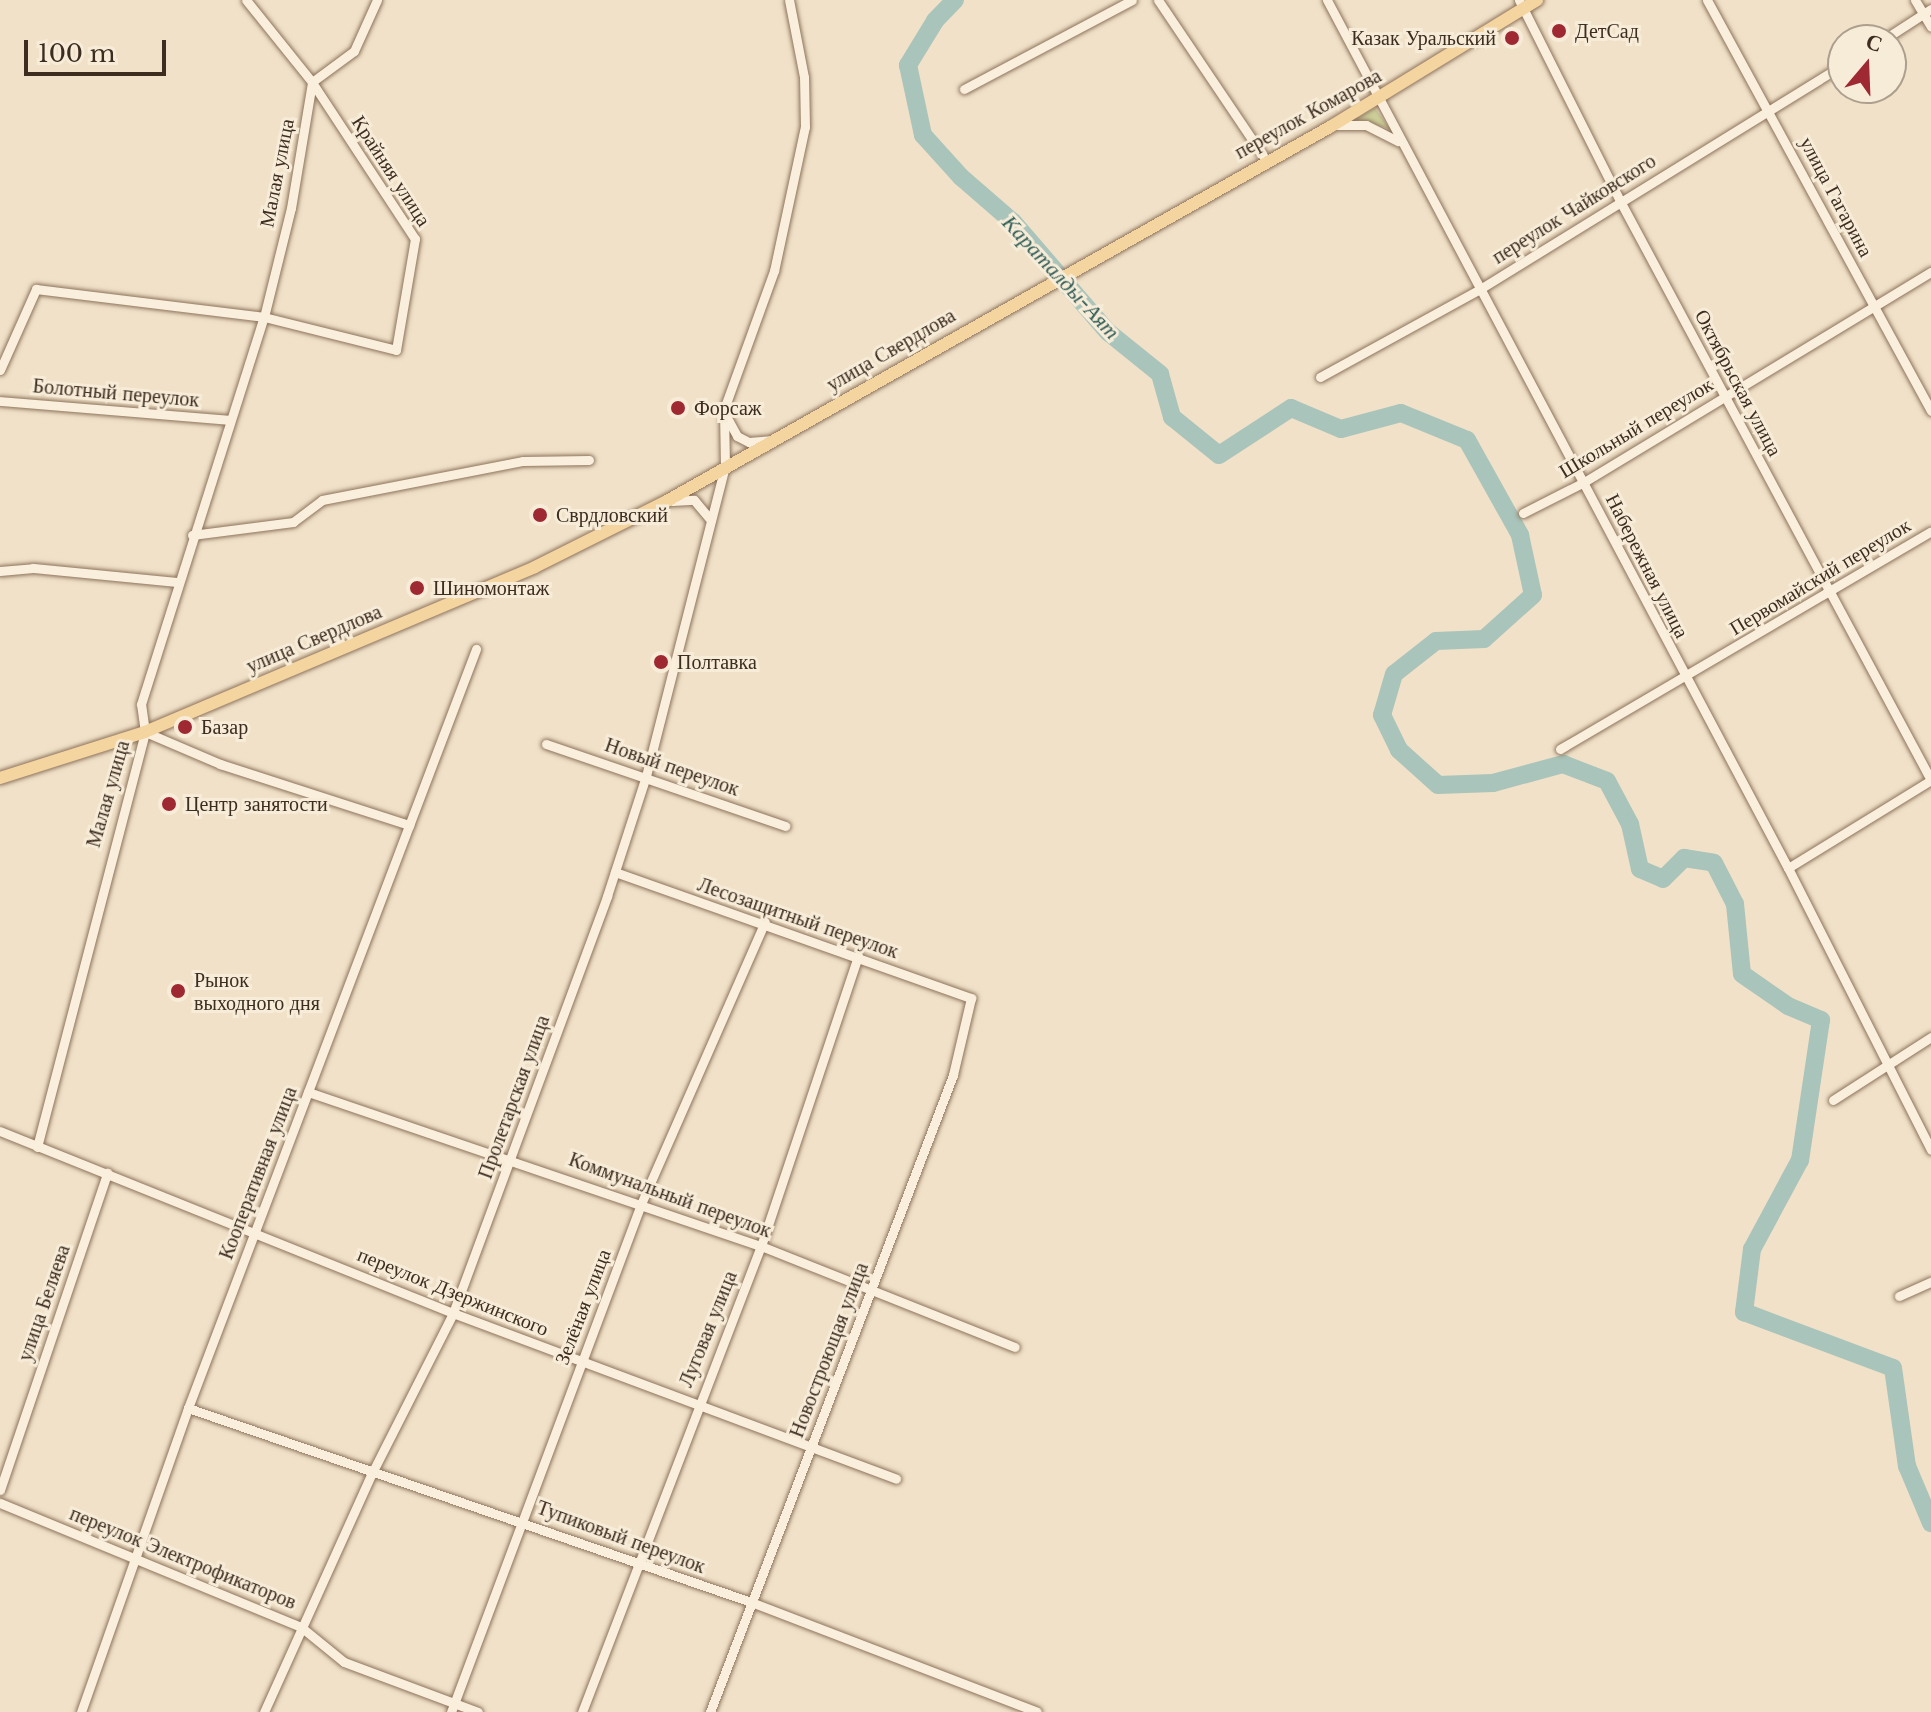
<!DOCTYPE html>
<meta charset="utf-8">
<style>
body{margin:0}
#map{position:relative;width:1931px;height:1712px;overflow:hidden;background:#f0e1c8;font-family:"Libre Baskerville",serif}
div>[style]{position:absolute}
.green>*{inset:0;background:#cdcf9a}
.river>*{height:18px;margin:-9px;padding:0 9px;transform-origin:9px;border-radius:9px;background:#a9c4ba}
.roads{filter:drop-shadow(0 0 2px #8d735c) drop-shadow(0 0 2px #8d735c)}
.minor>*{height:9px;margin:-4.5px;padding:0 4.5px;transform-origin:4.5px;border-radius:4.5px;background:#faefdc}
.major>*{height:12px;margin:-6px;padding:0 6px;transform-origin:6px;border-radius:6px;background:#f4d49f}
.dots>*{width:22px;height:22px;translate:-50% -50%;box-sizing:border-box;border:4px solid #f7ecd8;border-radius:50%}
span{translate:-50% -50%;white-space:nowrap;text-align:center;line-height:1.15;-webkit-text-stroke:6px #f7ecd8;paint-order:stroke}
.poi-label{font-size:20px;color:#3d2c20}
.left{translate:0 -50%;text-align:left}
.right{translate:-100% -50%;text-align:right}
.street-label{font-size:20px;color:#3d2c20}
.water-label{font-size:22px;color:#2f5d57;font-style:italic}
.north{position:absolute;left:1827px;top:24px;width:80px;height:80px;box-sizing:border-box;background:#f7ecd8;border:2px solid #ad9f8e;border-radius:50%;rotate:19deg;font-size:22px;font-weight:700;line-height:32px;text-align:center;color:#3d2c20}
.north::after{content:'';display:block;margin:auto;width:28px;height:36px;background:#9f2932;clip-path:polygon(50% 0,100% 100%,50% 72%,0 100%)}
.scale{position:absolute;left:24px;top:40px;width:142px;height:36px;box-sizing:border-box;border:4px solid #3d2c20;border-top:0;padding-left:10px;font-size:24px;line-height:28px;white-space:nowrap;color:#3d2c20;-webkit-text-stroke:6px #f7ecd8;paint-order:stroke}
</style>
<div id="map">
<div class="green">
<i style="clip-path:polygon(1375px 108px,1390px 129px,1356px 119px)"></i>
</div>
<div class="river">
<i style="left:955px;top:0;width:29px;rotate:134deg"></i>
<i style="left:935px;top:21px;width:52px;rotate:121.5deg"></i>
<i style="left:908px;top:65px;width:72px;rotate:77.9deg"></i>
<i style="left:923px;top:135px;width:57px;rotate:47.9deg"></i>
<i style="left:961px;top:177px;width:69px;rotate:40.9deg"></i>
<i style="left:1013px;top:222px;width:145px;rotate:49.2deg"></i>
<i style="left:1108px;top:332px;width:67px;rotate:38.9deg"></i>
<i style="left:1160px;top:374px;width:45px;rotate:74.4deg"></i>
<i style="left:1172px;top:417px;width:60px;rotate:39deg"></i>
<i style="left:1219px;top:455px;width:86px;rotate:-33.1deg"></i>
<i style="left:1291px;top:408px;width:54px;rotate:22.8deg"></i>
<i style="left:1341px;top:429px;width:62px;rotate:-14.9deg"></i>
<i style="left:1401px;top:413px;width:71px;rotate:22.2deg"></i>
<i style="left:1467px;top:440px;width:109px;rotate:60.8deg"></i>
<i style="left:1520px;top:535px;width:61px;rotate:77.8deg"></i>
<i style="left:1533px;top:595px;width:66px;rotate:138.1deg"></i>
<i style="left:1484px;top:639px;width:48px;rotate:177.6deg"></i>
<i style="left:1436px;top:641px;width:53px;rotate:141.8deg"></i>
<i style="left:1394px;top:674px;width:43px;rotate:106.3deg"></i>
<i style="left:1382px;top:715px;width:39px;rotate:64deg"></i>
<i style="left:1399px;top:750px;width:52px;rotate:41.9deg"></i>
<i style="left:1438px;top:785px;width:55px;rotate:-2.1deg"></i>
<i style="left:1493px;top:783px;width:73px;rotate:-15.2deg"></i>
<i style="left:1563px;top:764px;width:47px;rotate:21.1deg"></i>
<i style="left:1607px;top:781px;width:49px;rotate:61.9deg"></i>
<i style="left:1630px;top:824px;width:46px;rotate:77.5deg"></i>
<i style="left:1640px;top:869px;width:25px;rotate:23deg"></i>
<i style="left:1663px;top:879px;width:30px;rotate:-45deg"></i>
<i style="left:1684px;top:858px;width:30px;rotate:9deg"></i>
<i style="left:1714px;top:863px;width:46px;rotate:62.9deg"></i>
<i style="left:1735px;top:904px;width:70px;rotate:84.3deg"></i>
<i style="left:1742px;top:974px;width:56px;rotate:34.8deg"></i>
<i style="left:1788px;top:1006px;width:36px;rotate:23deg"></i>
<i style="left:1821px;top:1020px;width:142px;rotate:98.5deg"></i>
<i style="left:1800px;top:1160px;width:101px;rotate:118.3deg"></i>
<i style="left:1752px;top:1249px;width:64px;rotate:97.2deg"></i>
<i style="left:1744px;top:1312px;width:159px;rotate:20.6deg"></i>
<i style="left:1893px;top:1368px;width:99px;rotate:81.9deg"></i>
<i style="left:1907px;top:1466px;width:62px;rotate:67.2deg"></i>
</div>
<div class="roads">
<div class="minor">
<i style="left:1158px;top:0;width:193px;rotate:56deg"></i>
<i style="left:1327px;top:0;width:983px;rotate:62.03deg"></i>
<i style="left:1788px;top:868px;width:316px;rotate:63.1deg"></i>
<i style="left:1519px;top:0;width:225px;rotate:63.3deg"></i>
<i style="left:1620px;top:201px;width:657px;rotate:61.76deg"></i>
<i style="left:1707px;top:0;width:468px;rotate:61.4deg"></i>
<i style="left:1915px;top:0;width:31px;rotate:59deg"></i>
<i style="left:1883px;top:40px;width:57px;rotate:-32.9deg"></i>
<i style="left:312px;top:82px;width:52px;rotate:-36.4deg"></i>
<i style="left:354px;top:51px;width:56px;rotate:-65.7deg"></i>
<i style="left:964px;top:89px;width:190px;rotate:-27.9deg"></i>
<i style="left:1337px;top:125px;width:29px"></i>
<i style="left:1366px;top:125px;width:36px;rotate:27deg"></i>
<i style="left:0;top:370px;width:89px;rotate:-66deg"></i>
<i style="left:36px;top:289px;width:230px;rotate:7deg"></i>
<i style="left:264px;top:317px;width:136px;rotate:14deg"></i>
<i style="left:396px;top:350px;width:113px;rotate:-80.3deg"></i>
<i style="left:415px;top:239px;width:188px;rotate:-123.3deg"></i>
<i style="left:312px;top:82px;width:105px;rotate:-128.8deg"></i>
<i style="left:1320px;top:377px;width:183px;rotate:-28.8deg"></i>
<i style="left:1480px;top:289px;width:427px;rotate:-31.7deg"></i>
<i style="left:0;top:401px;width:230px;rotate:4.7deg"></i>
<i style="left:726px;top:416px;width:23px;rotate:61deg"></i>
<i style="left:737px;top:436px;width:13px;rotate:27deg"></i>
<i style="left:749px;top:442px;width:21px;rotate:-5deg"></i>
<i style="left:672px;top:501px;width:22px;rotate:-3deg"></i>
<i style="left:694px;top:500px;width:25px;rotate:50deg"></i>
<i style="left:1523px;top:513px;width:68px;rotate:-26.9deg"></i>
<i style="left:1584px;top:482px;width:406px;rotate:-31.2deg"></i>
<i style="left:192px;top:535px;width:102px;rotate:-7.3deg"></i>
<i style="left:293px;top:522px;width:36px;rotate:-37deg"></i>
<i style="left:322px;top:500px;width:205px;rotate:-11deg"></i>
<i style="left:523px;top:461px;width:66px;rotate:-0.9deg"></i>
<i style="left:0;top:571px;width:33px;rotate:-5deg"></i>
<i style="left:33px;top:568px;width:145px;rotate:5.6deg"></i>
<i style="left:145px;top:732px;width:82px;rotate:23.1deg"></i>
<i style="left:220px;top:764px;width:199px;rotate:17.9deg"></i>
<i style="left:546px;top:744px;width:253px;rotate:18.9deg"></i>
<i style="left:1560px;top:749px;width:430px;rotate:-30.4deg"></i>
<i style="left:1788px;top:868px;width:168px;rotate:-31.6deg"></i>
<i style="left:615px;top:872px;width:378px;rotate:19.5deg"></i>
<i style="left:971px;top:998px;width:79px;rotate:103.2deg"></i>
<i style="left:953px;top:1075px;width:682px;rotate:110.88deg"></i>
<i style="left:308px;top:1092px;width:478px;rotate:18.8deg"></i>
<i style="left:761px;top:1246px;width:273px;rotate:21.7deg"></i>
<i style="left:1833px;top:1100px;width:117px;rotate:-32.7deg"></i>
<i style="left:0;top:1131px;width:488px;rotate:21.9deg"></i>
<i style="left:453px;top:1313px;width:473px;rotate:20.5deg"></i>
<i style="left:37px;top:1147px;width:429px;rotate:-75.4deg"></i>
<i style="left:145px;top:732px;width:28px;rotate:-98deg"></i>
<i style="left:141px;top:704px;width:406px;rotate:-72.4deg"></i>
<i style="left:264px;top:317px;width:112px;rotate:-76.1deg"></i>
<i style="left:291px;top:208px;width:128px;rotate:-80.5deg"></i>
<i style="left:1899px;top:1296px;width:35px;rotate:-24deg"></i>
<i style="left:188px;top:1408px;width:595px;rotate:19.01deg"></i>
<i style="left:751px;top:1602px;width:306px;rotate:21deg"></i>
<i style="left:0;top:1490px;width:335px;rotate:-71.3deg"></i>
<i style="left:0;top:1503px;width:326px;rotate:22.4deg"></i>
<i style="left:301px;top:1627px;width:55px;rotate:39.1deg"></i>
<i style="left:344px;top:1662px;width:143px;rotate:20.5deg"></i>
<i style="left:81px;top:1712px;width:322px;rotate:-70.6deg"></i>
<i style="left:188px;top:1408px;width:812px;rotate:-69.22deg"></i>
<i style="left:264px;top:1712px;width:262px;rotate:-65.7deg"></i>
<i style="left:372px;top:1473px;width:179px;rotate:-63.1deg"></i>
<i style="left:453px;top:1313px;width:445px;rotate:-69.7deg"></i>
<i style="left:607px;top:896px;width:126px;rotate:-72deg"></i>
<i style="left:646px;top:776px;width:319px;rotate:-75.7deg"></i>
<i style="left:725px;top:467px;width:58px;rotate:-91deg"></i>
<i style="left:724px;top:409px;width:147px;rotate:-70.1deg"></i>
<i style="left:774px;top:271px;width:147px;rotate:-77.9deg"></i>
<i style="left:805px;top:127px;width:50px;rotate:-91.1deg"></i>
<i style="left:804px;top:77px;width:78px;rotate:-101deg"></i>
<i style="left:451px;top:1712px;width:542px;rotate:-69.49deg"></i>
<i style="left:641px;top:1204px;width:308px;rotate:-66.3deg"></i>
<i style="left:582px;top:1712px;width:499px;rotate:-69deg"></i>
<i style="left:761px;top:1246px;width:306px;rotate:-71.5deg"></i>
</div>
<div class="major">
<i style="left:0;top:778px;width:152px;rotate:-17.6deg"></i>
<i style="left:145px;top:732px;width:423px;rotate:-22.9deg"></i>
<i style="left:535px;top:567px;width:145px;rotate:-26.6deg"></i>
<i style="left:665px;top:502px;width:763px;rotate:-29.42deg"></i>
<i style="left:1330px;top:127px;width:243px;rotate:-31.5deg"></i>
</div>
</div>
<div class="dots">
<i style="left:1559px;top:31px;background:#9f2932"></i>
<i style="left:1512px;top:38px;background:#9f2932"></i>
<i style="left:678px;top:408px;background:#9f2932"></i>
<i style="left:540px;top:515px;background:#9f2932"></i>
<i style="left:417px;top:588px;background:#9f2932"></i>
<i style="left:661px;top:662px;background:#9f2932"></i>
<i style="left:185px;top:727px;background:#9f2932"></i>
<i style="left:169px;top:804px;background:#9f2932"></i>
<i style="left:178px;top:991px;background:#9f2932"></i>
</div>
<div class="poi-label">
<span class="left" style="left:1575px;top:31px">ДетСад</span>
<span class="right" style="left:1496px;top:38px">Казак Уральский</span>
<span class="left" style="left:694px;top:408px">Форсаж</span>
<span class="left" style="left:556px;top:515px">Сврдловский</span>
<span class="left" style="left:433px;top:588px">Шиномонтаж</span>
<span class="left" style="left:677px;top:662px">Полтавка</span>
<span class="left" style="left:201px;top:727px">Базар</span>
<span class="left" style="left:185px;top:804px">Центр занятости</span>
<span class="left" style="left:194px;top:992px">Рынок<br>выходного дня</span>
</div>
<div class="street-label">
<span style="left:1308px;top:114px;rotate:-29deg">переулок Комарова</span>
<span style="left:391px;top:171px;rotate:57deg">Крайняя улица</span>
<span style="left:277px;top:173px;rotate:-79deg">Малая улица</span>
<span style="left:1836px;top:197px;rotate:62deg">улица Гагарина</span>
<span style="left:1574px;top:209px;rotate:-32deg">переулок Чайковского</span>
<span style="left:891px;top:350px;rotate:-30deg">улица Свердлова</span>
<span style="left:1738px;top:383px;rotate:62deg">Октябрьская улица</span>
<span style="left:116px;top:393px;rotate:5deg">Болотный переулок</span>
<span style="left:1636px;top:428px;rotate:-31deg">Школьный переулок</span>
<span style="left:1647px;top:566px;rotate:63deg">Набережная улица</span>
<span style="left:1820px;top:577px;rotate:-31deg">Первомайский переулок</span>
<span style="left:314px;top:639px;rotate:-23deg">улица Свердлова</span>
<span style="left:672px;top:767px;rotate:19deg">Новый переулок</span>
<span style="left:108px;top:794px;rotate:-74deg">Малая улица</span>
<span style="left:798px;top:918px;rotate:19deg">Лесозащитный переулок</span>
<span style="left:514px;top:1097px;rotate:-70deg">Пролетарская улица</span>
<span style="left:258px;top:1173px;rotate:-69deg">Кооперативная улица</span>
<span style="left:670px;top:1195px;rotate:20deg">Коммунальный переулок</span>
<span style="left:453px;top:1292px;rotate:22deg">переулок Дзержинского</span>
<span style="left:44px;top:1303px;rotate:-71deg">улица Беляева</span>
<span style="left:583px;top:1307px;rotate:-69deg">Зелёная улица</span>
<span style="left:708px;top:1329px;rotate:-68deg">Луговая улица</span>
<span style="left:829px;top:1350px;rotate:-69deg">Новостроющая улица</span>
<span style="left:621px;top:1537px;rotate:20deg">Тупиковый переулок</span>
<span style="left:183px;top:1558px;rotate:22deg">переулок Электрофикаторов</span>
</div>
<div class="water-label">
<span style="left:1061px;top:277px;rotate:47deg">Караталды-Аят</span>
</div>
<div class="north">С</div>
<div class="scale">100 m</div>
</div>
